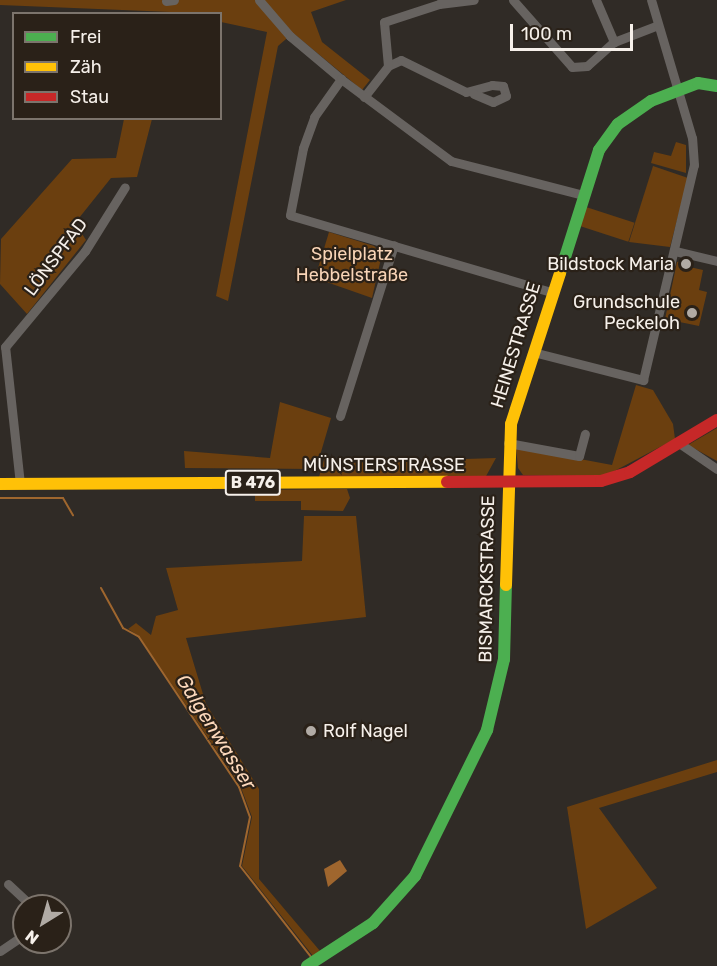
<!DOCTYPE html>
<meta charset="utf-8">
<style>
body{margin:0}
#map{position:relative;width:717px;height:966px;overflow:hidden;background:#302b26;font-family:Rubik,sans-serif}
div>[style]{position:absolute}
.green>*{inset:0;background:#6b3f0f;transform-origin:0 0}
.water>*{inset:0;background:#9f662e}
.stream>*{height:2px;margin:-1px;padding:0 1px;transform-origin:1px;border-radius:1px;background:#9f662e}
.street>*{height:9px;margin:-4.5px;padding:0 4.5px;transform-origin:4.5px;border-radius:4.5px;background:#676360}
.fast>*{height:12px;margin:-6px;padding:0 6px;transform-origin:6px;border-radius:6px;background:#4caf50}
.slow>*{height:12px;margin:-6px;padding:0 6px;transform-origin:6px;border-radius:6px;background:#ffc107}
.jam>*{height:12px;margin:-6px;padding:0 6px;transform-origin:6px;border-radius:6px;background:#c62828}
.dots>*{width:16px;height:16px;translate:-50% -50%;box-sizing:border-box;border:3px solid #2a2118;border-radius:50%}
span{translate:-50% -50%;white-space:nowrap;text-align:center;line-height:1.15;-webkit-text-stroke:4.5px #2a2118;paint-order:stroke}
.shield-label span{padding:2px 4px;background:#2a2118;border:2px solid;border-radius:4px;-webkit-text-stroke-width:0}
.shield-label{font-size:16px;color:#f6f0ea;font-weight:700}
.park-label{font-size:18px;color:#f8d4b7}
.street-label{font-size:18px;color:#f6f0ea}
.poi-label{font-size:18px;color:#f6f0ea}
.right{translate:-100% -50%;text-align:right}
.left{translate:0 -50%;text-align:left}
.water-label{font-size:20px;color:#fcd8bb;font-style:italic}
.legend{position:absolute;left:12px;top:12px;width:210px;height:108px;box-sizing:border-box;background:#2a2118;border:2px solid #7c746c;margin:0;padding:8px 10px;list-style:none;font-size:18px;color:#f6f0ea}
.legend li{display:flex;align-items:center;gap:12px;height:30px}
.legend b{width:30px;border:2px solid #7c746c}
.north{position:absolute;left:12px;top:894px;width:60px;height:60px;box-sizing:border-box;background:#2a2118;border:2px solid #7c746c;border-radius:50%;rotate:217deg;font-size:16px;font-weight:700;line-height:24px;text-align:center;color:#f6f0ea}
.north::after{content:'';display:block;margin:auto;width:21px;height:27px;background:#b1aba5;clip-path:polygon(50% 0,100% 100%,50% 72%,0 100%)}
.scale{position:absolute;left:510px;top:24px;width:123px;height:27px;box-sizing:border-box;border:3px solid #f6f0ea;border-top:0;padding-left:8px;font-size:18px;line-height:21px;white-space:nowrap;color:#f6f0ea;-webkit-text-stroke:4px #2a2118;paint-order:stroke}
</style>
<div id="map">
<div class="green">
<i style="clip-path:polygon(0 0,346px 0,311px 12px,322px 42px,370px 80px,362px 90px,293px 33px,278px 46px,228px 301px,216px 296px,267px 32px,221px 22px,220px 14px,0 5px)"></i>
<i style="clip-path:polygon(124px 119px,152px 119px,137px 177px,111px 178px,75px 223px,86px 240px,27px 314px,0 284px,1px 239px,72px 159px,116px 158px)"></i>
<i style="clip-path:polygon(676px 142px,686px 145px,686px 173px,651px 163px,654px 152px,671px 156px)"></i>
<i style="clip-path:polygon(653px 166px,688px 178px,670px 247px,629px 242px)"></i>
<i style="left:586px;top:207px;width:51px;height:20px;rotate:18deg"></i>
<i style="clip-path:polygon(329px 232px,374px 246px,382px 254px,372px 298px,315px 278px)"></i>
<i style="clip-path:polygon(686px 259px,685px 266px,703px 270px,699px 290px,707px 292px,699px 326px,665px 319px,677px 262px)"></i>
<i style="clip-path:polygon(636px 385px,653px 390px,673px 424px,675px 439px,605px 476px,523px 475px,518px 468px,516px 447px,612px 465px)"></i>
<i style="clip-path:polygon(280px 402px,331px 418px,316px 469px,185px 468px,184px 451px,270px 458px)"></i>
<i style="clip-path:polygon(717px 428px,717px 461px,688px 445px)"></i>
<i style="clip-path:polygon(325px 456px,343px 463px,496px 458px,485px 478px,319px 477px)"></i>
<i style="clip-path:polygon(347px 489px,350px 498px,343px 511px,301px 510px,301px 501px,255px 501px,255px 490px)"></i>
<i style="clip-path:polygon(304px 516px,356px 516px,366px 617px,186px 638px,206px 704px,259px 789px,259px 879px,320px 951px,313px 956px,242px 866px,252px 817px,240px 785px,139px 636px,128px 629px,136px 623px,151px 635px,156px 616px,178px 610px,166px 568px,302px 561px)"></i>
<i style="clip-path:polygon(717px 760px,717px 772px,599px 808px,657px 888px,586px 929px,567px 807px)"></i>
</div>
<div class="water">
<i style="clip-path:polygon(340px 860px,347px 871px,328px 887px,324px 869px)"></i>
</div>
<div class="stream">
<i style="left:0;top:498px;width:63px"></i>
<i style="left:63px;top:498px;width:20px;rotate:60deg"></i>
<i style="left:101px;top:588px;width:46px;rotate:61.2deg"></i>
<i style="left:123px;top:628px;width:18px;rotate:29deg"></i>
<i style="left:139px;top:637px;width:180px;rotate:56.3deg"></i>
<i style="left:239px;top:787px;width:32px;rotate:70deg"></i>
<i style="left:250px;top:817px;width:50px;rotate:101.5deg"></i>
<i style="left:240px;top:866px;width:115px;rotate:52deg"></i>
</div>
<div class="street">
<i style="left:259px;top:0;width:48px;rotate:49.3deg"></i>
<i style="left:290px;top:36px;width:67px;rotate:40.1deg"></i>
<i style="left:513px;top:0;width:89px;rotate:48.6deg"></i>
<i style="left:572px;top:67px;width:15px;rotate:-4deg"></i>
<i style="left:587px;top:66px;width:36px;rotate:-42deg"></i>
<i style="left:614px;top:42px;width:47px;rotate:-21.1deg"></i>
<i style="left:596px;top:0;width:46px;rotate:66.8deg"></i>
<i style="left:166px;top:1px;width:8px;rotate:-7deg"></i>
<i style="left:388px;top:66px;width:14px;rotate:-25deg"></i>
<i style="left:401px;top:60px;width:72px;rotate:26.2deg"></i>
<i style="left:466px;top:92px;width:27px;rotate:-15deg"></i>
<i style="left:492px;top:85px;width:11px;rotate:5deg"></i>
<i style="left:503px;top:86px;width:10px;rotate:73deg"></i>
<i style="left:506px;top:96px;width:14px;rotate:155deg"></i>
<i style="left:493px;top:102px;width:21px;rotate:-157deg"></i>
<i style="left:364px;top:97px;width:39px;rotate:-52deg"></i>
<i style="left:388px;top:66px;width:44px;rotate:-95.2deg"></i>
<i style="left:384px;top:22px;width:58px;rotate:-18.1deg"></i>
<i style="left:439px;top:4px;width:35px;rotate:-7deg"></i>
<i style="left:675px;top:251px;width:43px;rotate:13.4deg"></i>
<i style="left:551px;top:292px;width:272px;rotate:-163.6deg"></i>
<i style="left:290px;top:215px;width:68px;rotate:-79deg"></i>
<i style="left:303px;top:148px;width:33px;rotate:-70deg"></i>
<i style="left:314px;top:117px;width:47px;rotate:-54.6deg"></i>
<i style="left:341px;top:79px;width:137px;rotate:36.7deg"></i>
<i style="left:451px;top:161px;width:136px;rotate:14.4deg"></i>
<i style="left:533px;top:352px;width:114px;rotate:14.3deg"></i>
<i style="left:643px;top:380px;width:221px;rotate:-76.7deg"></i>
<i style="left:694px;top:165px;width:27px;rotate:-94deg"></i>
<i style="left:692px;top:138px;width:144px;rotate:-106.5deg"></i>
<i style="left:340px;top:416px;width:179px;rotate:-72.5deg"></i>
<i style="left:508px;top:443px;width:72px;rotate:10.4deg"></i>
<i style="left:579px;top:456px;width:23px;rotate:-75deg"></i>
<i style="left:679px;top:443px;width:46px;rotate:34.4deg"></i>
<i style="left:20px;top:484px;width:138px;rotate:-96.2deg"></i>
<i style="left:5px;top:347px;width:125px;rotate:-50.2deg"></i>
<i style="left:85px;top:251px;width:75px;rotate:-58deg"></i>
<i style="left:8px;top:884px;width:33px;rotate:43deg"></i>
<i style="left:60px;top:931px;width:4px;rotate:45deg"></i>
<i style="left:0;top:951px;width:29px;rotate:-34deg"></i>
</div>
<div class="fast">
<i style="left:560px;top:273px;width:129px;rotate:-72.4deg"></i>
<i style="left:599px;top:150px;width:32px;rotate:-54deg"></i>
<i style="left:618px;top:124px;width:40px;rotate:-34.9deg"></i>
<i style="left:651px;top:101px;width:50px;rotate:-21deg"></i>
<i style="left:698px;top:83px;width:19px;rotate:9deg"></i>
<i style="left:307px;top:966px;width:79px;rotate:-33.1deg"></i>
<i style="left:373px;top:923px;width:63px;rotate:-48.2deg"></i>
<i style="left:415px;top:876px;width:163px;rotate:-63.7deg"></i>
<i style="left:487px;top:730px;width:73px;rotate:-76.5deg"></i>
<i style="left:504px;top:659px;width:74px;rotate:-88.5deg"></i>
</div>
<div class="slow">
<i style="left:0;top:484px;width:447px;rotate:-0.3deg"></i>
<i style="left:506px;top:585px;width:161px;rotate:-88.2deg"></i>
<i style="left:511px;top:424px;width:159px;rotate:-72deg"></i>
</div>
<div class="jam">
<i style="left:447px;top:482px;width:154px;rotate:-0.4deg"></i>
<i style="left:601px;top:481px;width:30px;rotate:-17deg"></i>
<i style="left:630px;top:472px;width:101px;rotate:-30.9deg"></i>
</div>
<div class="dots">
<i style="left:686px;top:264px;background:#b1aba5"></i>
<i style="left:692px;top:313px;background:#b1aba5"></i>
<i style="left:311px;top:731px;background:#b1aba5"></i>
</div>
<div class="shield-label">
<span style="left:253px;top:483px">B 476</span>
</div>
<div class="park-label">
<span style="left:352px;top:265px">Spielplatz<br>Hebbelstraße</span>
</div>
<div class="street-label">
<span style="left:56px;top:257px;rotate:-53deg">LÖNSPFAD</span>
<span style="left:516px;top:345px;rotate:-73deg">HEINESTRASSE</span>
<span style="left:384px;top:465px">MÜNSTERSTRASSE</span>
<span style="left:487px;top:579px;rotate:-89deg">BISMARCKSTRASSE</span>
</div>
<div class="poi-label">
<span class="right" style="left:674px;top:264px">Bildstock Maria</span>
<span class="right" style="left:680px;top:313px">Grundschule<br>Peckeloh</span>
<span class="left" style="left:323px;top:731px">Rolf Nagel</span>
</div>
<div class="water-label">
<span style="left:216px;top:732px;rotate:58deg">Galgenwasser</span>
</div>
<ul class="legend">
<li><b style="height:8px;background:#4caf50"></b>Frei</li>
<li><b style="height:8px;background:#ffc107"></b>Zäh</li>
<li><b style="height:8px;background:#c62828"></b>Stau</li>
</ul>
<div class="north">N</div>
<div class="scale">100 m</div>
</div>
